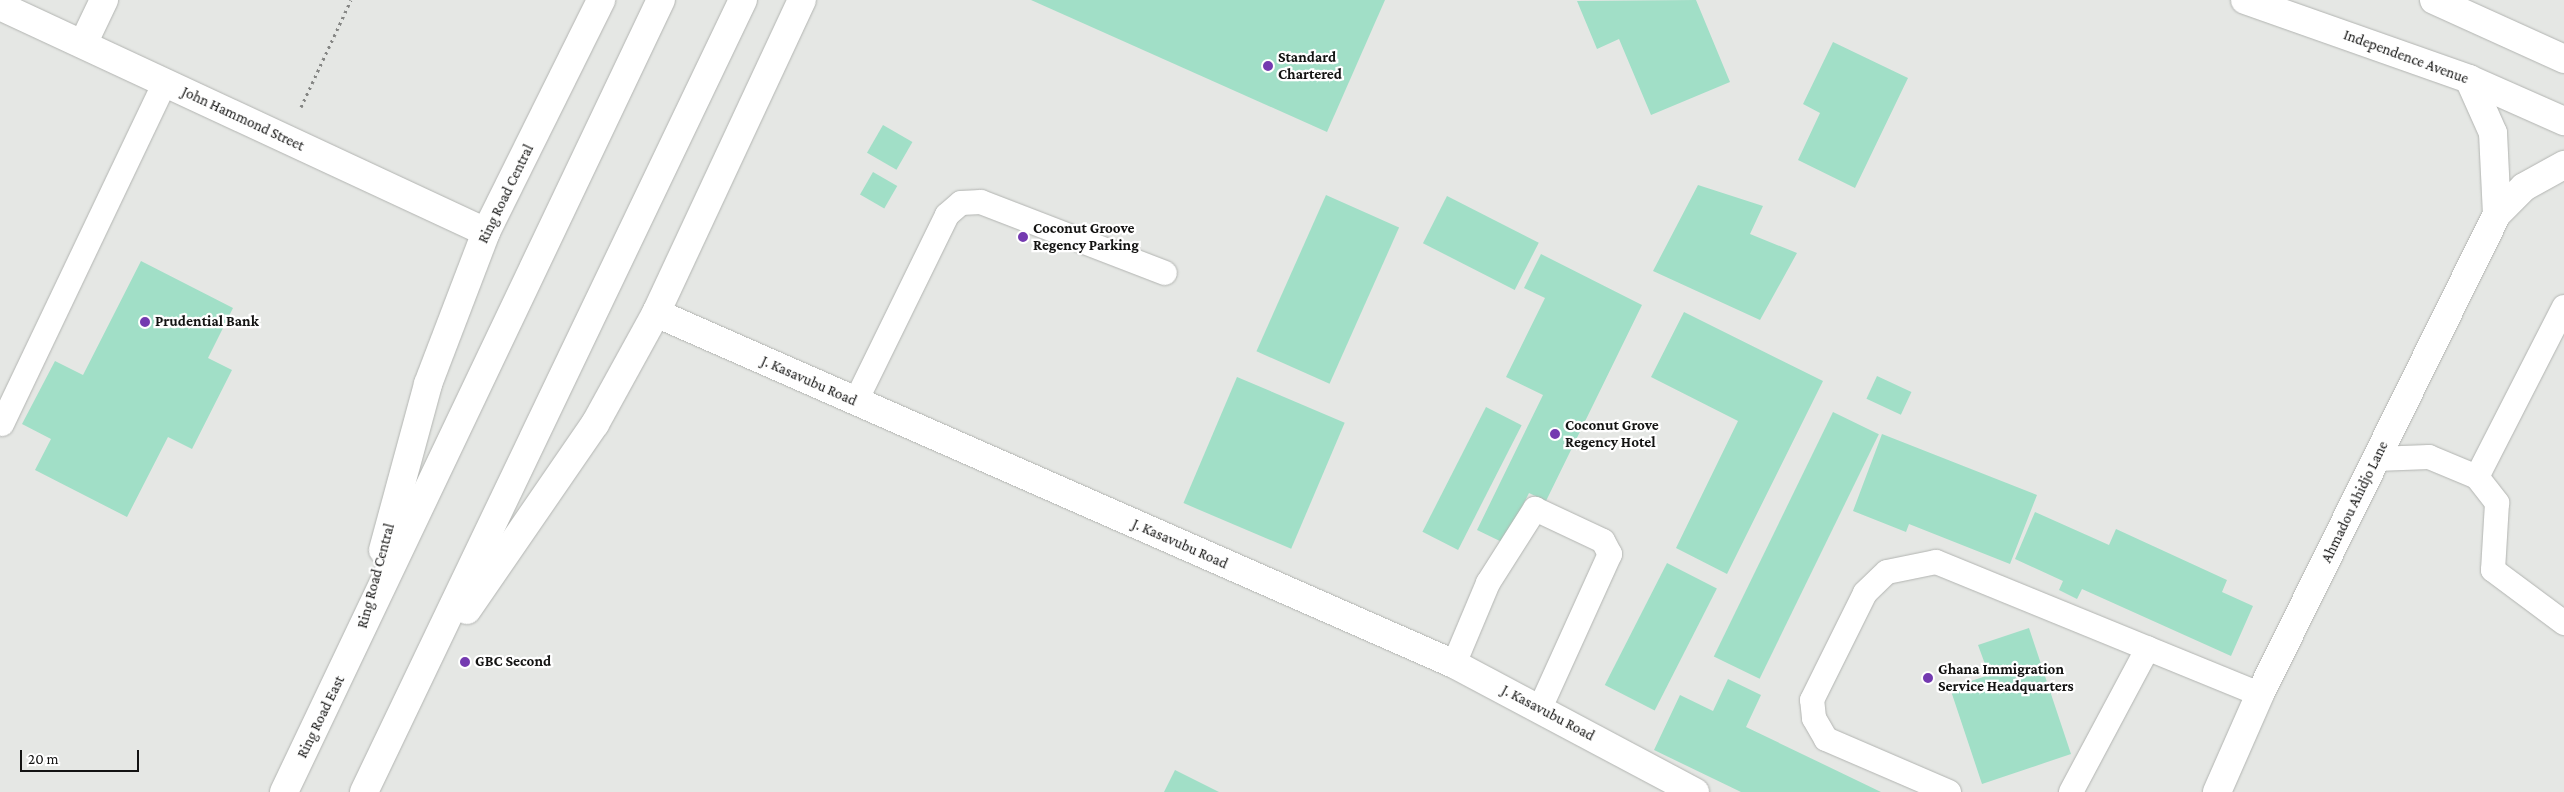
<!DOCTYPE html>
<style>
body{margin:0}
#map{position:relative;width:2564px;height:792px;overflow:hidden;background:#e5e7e4;font-family:"Crimson Pro",serif}
div>[style]{position:absolute}
.building>*{inset:0;background:#a1dfc7;transform-origin:0 0}
.path>*{height:3px;margin-top:-1.5px;transform-origin:0;background:repeating-linear-gradient(90deg,#858684 0 2.5px,transparent 0 6.5px)}
.roads{filter:drop-shadow(0 0 1px #b2b4b1) drop-shadow(0 0 1px #b2b4b1)}
.service>*{height:24px;margin:-12px;padding:0 12px;transform-origin:12px;border-radius:12px;background:#fff}
.minor>*{height:28px;margin:-14px;padding:0 14px;transform-origin:14px;border-radius:14px;background:#fff}
.primary>*{height:28px;margin:-14px;padding:0 14px;transform-origin:14px;border-radius:14px;background:#fff}
.dots>*{width:14px;height:14px;translate:-50% -50%;box-sizing:border-box;border:2px solid #fff;border-radius:50%}
span{translate:-50% -50%;white-space:nowrap;text-align:center;line-height:1.15;-webkit-text-stroke:4.5px #fff;paint-order:stroke}
.poi-label{font-size:15px;color:#131312;font-weight:700}
.left{translate:0 -50%;text-align:left}
.street-label{font-size:15px;color:#131312}
.scale{position:absolute;left:20px;top:750px;width:119px;height:22px;box-sizing:border-box;border:2px solid #131312;border-top:0;padding-left:6px;font-size:15px;line-height:18px;white-space:nowrap;color:#131312;-webkit-text-stroke:4px #fff;paint-order:stroke}
</style>
<div id="map">
<div class="building">
<i style="clip-path:polygon(1031px 0,1385px 0,1327px 132px)"></i>
<i style="clip-path:polygon(1696px 0,1730px 82px,1651px 115px,1619px 39px,1597px 49px,1577px 1px)"></i>
<i style="clip-path:polygon(1833px 42px,1908px 78px,1855px 188px,1798px 160px,1820px 113px,1803px 104px)"></i>
<i style="left:883px;top:125px;width:34px;height:32px;rotate:30deg"></i>
<i style="left:873px;top:172px;width:28px;height:26px;rotate:30deg"></i>
<i style="clip-path:polygon(1698px 185px,1763px 206px,1750px 234px,1797px 253px,1760px 320px,1653px 271px)"></i>
<i style="left:1326px;top:195px;width:80px;height:171px;rotate:24deg"></i>
<i style="left:1447px;top:196px;width:103px;height:53px;rotate:27deg"></i>
<i style="clip-path:polygon(1541px 254px,1642px 305px,1546px 501px,1529px 493px,1504px 543px,1477px 530px,1543px 395px,1506px 377px,1545px 298px,1524px 288px)"></i>
<i style="clip-path:polygon(141px 261px,233px 308px,208px 358px,232px 370px,192px 449px,168px 437px,127px 517px,35px 470px,51px 439px,22px 424px,55px 361px,83px 375px)"></i>
<i style="clip-path:polygon(1684px 312px,1823px 381px,1727px 574px,1676px 548px,1738px 421px,1651px 377px)"></i>
<i style="left:1877px;top:376px;width:38px;height:25px;rotate:25deg"></i>
<i style="left:1237px;top:377px;width:117px;height:137px;rotate:23deg"></i>
<i style="left:1486px;top:407px;width:40px;height:140px;rotate:27deg"></i>
<i style="left:1833px;top:412px;width:51px;height:272px;rotate:26deg"></i>
<i style="clip-path:polygon(1882px 434px,2037px 495px,2010px 564px,1909px 524px,1906px 532px,1853px 511px)"></i>
<i style="clip-path:polygon(2035px 512px,2109px 545px,2116px 529px,2227px 580px,2222px 592px,2253px 606px,2231px 656px,2082px 589px,2077px 599px,2059px 590px,2063px 581px,2015px 559px)"></i>
<i style="left:1667px;top:563px;width:56px;height:137px;rotate:27deg"></i>
<i style="clip-path:polygon(2029px 628px,2071px 754px,1982px 784px,1950px 688px,1989px 675px,1978px 645px)"></i>
<i style="clip-path:polygon(1728px 679px,1761px 695px,1746px 727px,1881px 792px,1741px 792px,1654px 750px,1680px 695px,1713px 711px)"></i>
<i style="clip-path:polygon(1175px 770px,1219px 792px,1164px 792px)"></i>
</div>
<div class="path">
<i style="left:301px;top:107px;width:118px;rotate:-65deg"></i>
</div>
<div class="roads">
<div class="service">
<i style="left:856px;top:401px;width:207px;rotate:-63.9deg"></i>
<i style="left:947px;top:215px;width:18px;rotate:-41deg"></i>
<i style="left:961px;top:203px;width:20px;rotate:-3deg"></i>
<i style="left:981px;top:202px;width:197px;rotate:21.1deg"></i>
<i style="left:2px;top:424px;width:378px;rotate:-64.5deg"></i>
<i style="left:2376px;top:459px;width:53px;rotate:-2.2deg"></i>
<i style="left:2429px;top:457px;width:52px;rotate:22.6deg"></i>
<i style="left:2477px;top:477px;width:33px;rotate:52deg"></i>
<i style="left:2497px;top:503px;width:67px;rotate:93.4deg"></i>
<i style="left:2493px;top:570px;width:89px;rotate:36.7deg"></i>
<i style="left:2477px;top:477px;width:191px;rotate:-62.9deg"></i>
<i style="left:1454px;top:664px;width:88px;rotate:-67.2deg"></i>
<i style="left:1488px;top:583px;width:88px;rotate:-57.6deg"></i>
<i style="left:1535px;top:509px;width:75px;rotate:25.2deg"></i>
<i style="left:1603px;top:541px;width:15px;rotate:62deg"></i>
<i style="left:1610px;top:554px;width:169px;rotate:114.4deg"></i>
<i style="left:1949px;top:792px;width:134px;rotate:-156.7deg"></i>
<i style="left:1826px;top:739px;width:24px;rotate:-120deg"></i>
<i style="left:1814px;top:718px;width:18px;rotate:-96deg"></i>
<i style="left:1812px;top:700px;width:119px;rotate:-63.6deg"></i>
<i style="left:1865px;top:593px;width:30px;rotate:-44deg"></i>
<i style="left:1887px;top:572px;width:50px;rotate:-11.5deg"></i>
<i style="left:1936px;top:562px;width:350px;rotate:22.2deg"></i>
<i style="left:2071px;top:792px;width:163px;rotate:-61.9deg"></i>
</div>
<div class="minor">
<i style="left:0;top:6px;width:536px;rotate:24.94deg"></i>
<i style="left:83px;top:44px;width:49px;rotate:-64.5deg"></i>
<i style="left:2469px;top:79px;width:59px;rotate:66deg"></i>
<i style="left:2493px;top:133px;width:81px;rotate:87.2deg"></i>
<i style="left:2497px;top:214px;width:38px;rotate:-45deg"></i>
<i style="left:2524px;top:187px;width:46px;rotate:-28.8deg"></i>
<i style="left:656px;top:313px;width:872px;rotate:23.74deg"></i>
<i style="left:1454px;top:664px;width:273px;rotate:28deg"></i>
<i style="left:2217px;top:792px;width:107px;rotate:-66.3deg"></i>
<i style="left:2260px;top:694px;width:535px;rotate:-63.72deg"></i>
</div>
<div class="primary">
<i style="left:2245px;top:0;width:238px;rotate:19.4deg"></i>
<i style="left:2469px;top:79px;width:104px;rotate:23.9deg"></i>
<i style="left:2434px;top:0;width:143px;rotate:24.4deg"></i>
<i style="left:383px;top:550px;width:172px;rotate:-74.8deg"></i>
<i style="left:428px;top:384px;width:163px;rotate:-69.1deg"></i>
<i style="left:486px;top:232px;width:259px;rotate:-63.6deg"></i>
<i style="left:467px;top:610px;width:226px;rotate:-55.5deg"></i>
<i style="left:595px;top:424px;width:127px;rotate:-61.2deg"></i>
<i style="left:656px;top:313px;width:345px;rotate:-65deg"></i>
<i style="left:284px;top:792px;width:877px;rotate:-64.55deg"></i>
<i style="left:364px;top:792px;width:878px;rotate:-64.43deg"></i>
</div>
</div>
<div class="dots">
<i style="left:1268px;top:66px;background:#743ab0"></i>
<i style="left:1023px;top:237px;background:#743ab0"></i>
<i style="left:145px;top:322px;background:#743ab0"></i>
<i style="left:1555px;top:434px;background:#743ab0"></i>
<i style="left:465px;top:662px;background:#743ab0"></i>
<i style="left:1928px;top:678px;background:#743ab0"></i>
</div>
<div class="poi-label">
<span class="left" style="left:1278px;top:66px">Standard<br>Chartered</span>
<span class="left" style="left:1033px;top:237px">Coconut Groove<br>Regency Parking</span>
<span class="left" style="left:155px;top:322px">Prudential Bank</span>
<span class="left" style="left:1565px;top:434px">Coconut Grove<br>Regency Hotel</span>
<span class="left" style="left:475px;top:662px">GBC Second</span>
<span class="left" style="left:1938px;top:678px">Ghana Immigration<br>Service Headquarters</span>
</div>
<div class="street-label">
<span style="left:2406px;top:57px;rotate:20deg">Independence Avenue</span>
<span style="left:243px;top:119px;rotate:25deg">John Hammond Street</span>
<span style="left:506px;top:194px;rotate:-64deg">Ring Road Central</span>
<span style="left:809px;top:381px;rotate:24deg">J. Kasavubu Road</span>
<span style="left:2355px;top:502px;rotate:-64deg">Ahmadou Ahidjo Lane</span>
<span style="left:1180px;top:544px;rotate:24deg">J. Kasavubu Road</span>
<span style="left:376px;top:576px;rotate:-75deg">Ring Road Central</span>
<span style="left:1548px;top:713px;rotate:28deg">J. Kasavubu Road</span>
<span style="left:321px;top:717px;rotate:-64deg">Ring Road East</span>
</div>
<div class="scale">20 m</div>
</div>
